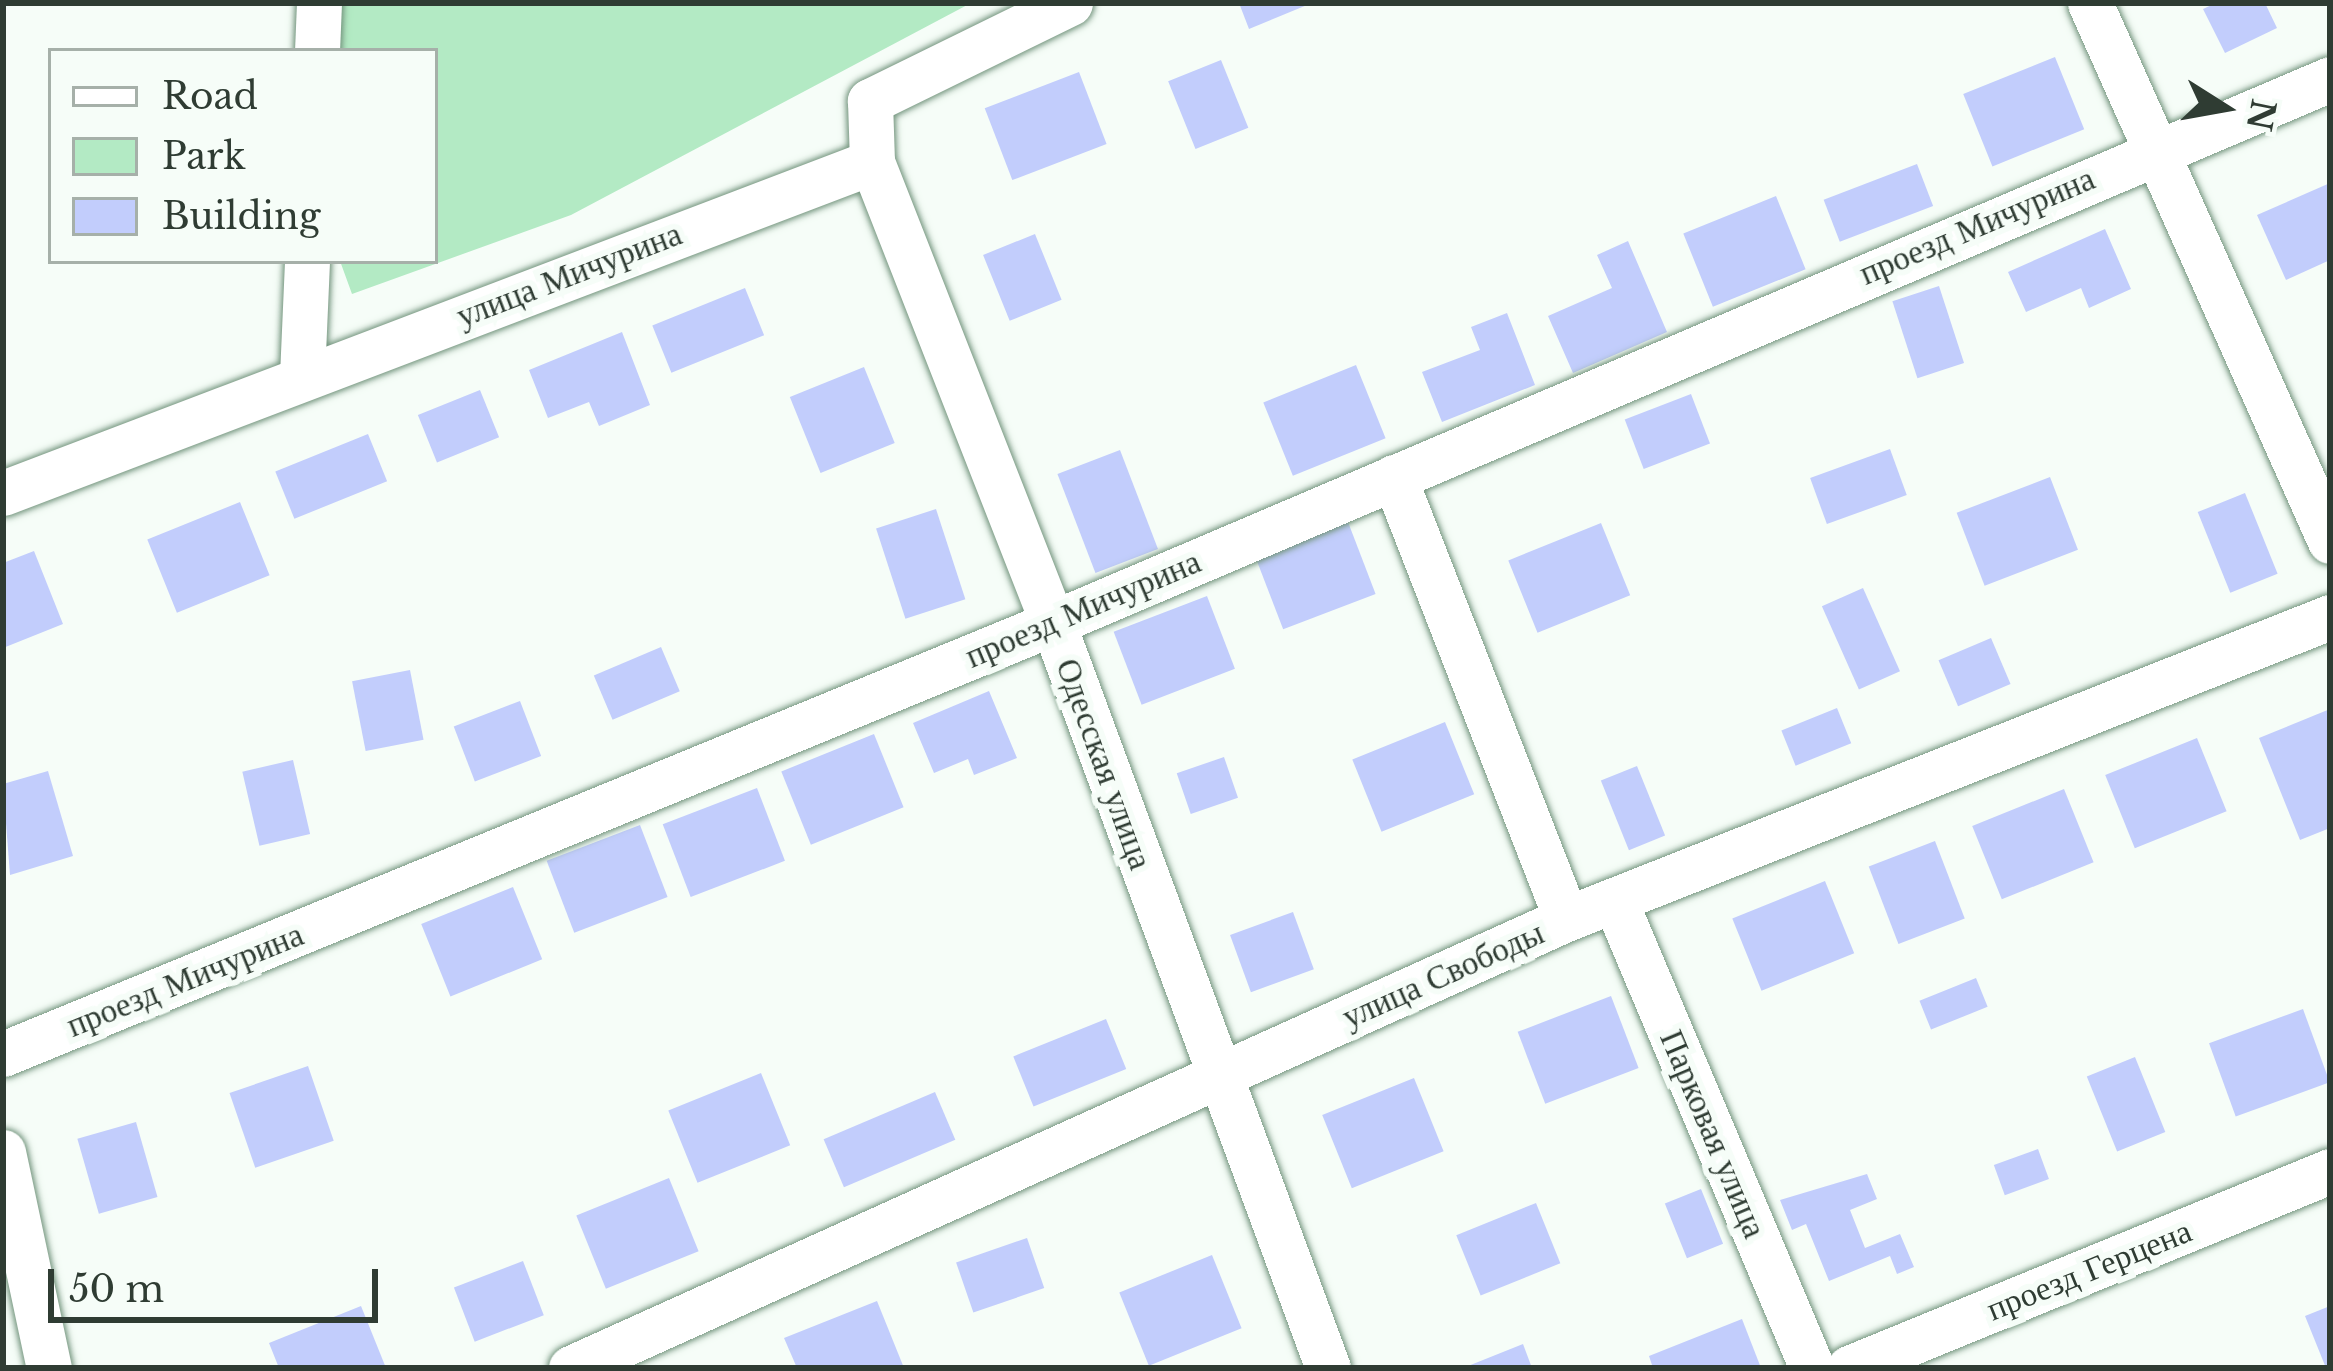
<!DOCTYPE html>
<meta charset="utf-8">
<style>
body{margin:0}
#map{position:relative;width:2333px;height:1371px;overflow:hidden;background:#f6fdf8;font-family:"Libre Baskerville",serif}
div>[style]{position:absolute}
.green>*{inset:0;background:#b3eac4}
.building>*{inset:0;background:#c2cdfc;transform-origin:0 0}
.roads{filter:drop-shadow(0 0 3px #74957e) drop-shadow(0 0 3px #74957e)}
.minor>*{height:45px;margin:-22.5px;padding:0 22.5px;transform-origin:22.5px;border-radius:22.5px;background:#fff}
span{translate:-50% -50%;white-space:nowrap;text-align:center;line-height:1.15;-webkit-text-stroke:12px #f6fdf8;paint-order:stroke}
.street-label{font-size:33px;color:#2f3c33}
.frame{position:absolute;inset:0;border:6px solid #2f3c33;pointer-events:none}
.legend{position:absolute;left:48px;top:48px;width:390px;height:216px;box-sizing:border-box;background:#f6fdf8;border:3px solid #a6b0a9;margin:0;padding:15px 21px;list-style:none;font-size:36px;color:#2f3c33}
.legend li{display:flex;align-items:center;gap:24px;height:60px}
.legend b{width:60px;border:3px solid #a6b0a9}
.north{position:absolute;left:2165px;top:48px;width:120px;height:120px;-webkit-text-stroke:9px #f6fdf8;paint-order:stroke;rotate:101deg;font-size:33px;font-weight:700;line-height:48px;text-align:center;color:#2f3c33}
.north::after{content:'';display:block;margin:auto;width:42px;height:54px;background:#2f3c33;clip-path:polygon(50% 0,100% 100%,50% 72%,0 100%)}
.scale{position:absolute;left:48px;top:1269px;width:330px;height:54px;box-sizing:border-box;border:6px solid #2f3c33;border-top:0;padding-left:15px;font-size:36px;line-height:42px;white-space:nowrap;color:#2f3c33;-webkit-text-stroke:9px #f6fdf8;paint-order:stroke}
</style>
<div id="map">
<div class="green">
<i style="clip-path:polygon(305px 3px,971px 3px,571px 215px,352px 294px,340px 261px,435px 261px,435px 51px,310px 51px)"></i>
</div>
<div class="building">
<i style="clip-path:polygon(1239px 3px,1312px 3px,1249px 29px)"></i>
<i style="clip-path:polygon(2216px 3px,2265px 3px,2277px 28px,2225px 53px,2203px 9px)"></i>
<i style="left:2055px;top:57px;width:78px;height:99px;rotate:68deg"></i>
<i style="left:1221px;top:60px;width:73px;height:57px;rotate:68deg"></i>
<i style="left:1079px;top:72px;width:77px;height:101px;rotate:69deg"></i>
<i style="left:1917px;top:164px;width:45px;height:100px;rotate:69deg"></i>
<i style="clip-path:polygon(2330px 183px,2330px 260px,2286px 280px,2257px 215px)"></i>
<i style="left:1776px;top:196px;width:79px;height:100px;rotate:68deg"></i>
<i style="clip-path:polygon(2105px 229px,2131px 289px,2089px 308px,2081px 288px,2026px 312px,2008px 272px)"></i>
<i style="left:1035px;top:234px;width:71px;height:56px;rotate:68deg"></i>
<i style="clip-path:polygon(1628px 241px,1667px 332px,1573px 373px,1548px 316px,1612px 288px,1597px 255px)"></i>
<i style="left:1939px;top:286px;width:81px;height:49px;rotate:72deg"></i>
<i style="left:745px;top:288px;width:51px;height:100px;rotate:68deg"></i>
<i style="clip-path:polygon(1507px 313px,1535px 385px,1442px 422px,1422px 372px,1480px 350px,1471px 327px)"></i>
<i style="clip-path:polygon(622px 332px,650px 405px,599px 426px,589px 402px,548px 418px,529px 370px)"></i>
<i style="left:1356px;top:365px;width:79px;height:100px;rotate:68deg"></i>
<i style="left:864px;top:367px;width:82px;height:80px;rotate:68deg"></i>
<i style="left:480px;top:390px;width:51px;height:67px;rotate:68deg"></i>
<i style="left:1691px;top:394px;width:53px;height:71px;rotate:69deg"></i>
<i style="left:368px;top:434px;width:51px;height:100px;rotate:68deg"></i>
<i style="left:1890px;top:449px;width:49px;height:85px;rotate:70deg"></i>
<i style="left:1120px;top:450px;width:106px;height:67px;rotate:69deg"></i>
<i style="left:2050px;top:477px;width:78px;height:100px;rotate:69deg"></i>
<i style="left:2245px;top:493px;width:87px;height:51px;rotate:68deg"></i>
<i style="left:240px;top:502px;width:79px;height:100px;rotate:68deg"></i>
<i style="left:936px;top:509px;width:95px;height:63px;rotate:72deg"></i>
<i style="left:1348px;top:522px;width:77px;height:99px;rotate:69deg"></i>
<i style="left:1601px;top:523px;width:78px;height:100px;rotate:68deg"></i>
<i style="clip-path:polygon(34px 551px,63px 624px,3px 648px,3px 563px)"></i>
<i style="left:1863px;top:588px;width:91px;height:45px;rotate:66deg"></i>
<i style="left:1207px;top:596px;width:78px;height:100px;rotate:69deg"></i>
<i style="left:1991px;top:638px;width:50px;height:57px;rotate:67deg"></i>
<i style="left:661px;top:647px;width:48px;height:73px;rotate:67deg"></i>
<i style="left:410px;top:670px;width:71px;height:59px;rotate:79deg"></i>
<i style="clip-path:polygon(989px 691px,1017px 758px,974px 775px,968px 759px,934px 773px,913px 723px)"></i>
<i style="left:520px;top:701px;width:59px;height:71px;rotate:69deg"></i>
<i style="left:1837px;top:708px;width:38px;height:60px;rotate:68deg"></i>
<i style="clip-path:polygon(2330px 709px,2330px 828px,2300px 840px,2259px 738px)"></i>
<i style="left:1445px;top:722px;width:78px;height:100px;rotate:68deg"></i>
<i style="left:874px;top:734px;width:79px;height:100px;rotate:68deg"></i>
<i style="left:2197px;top:738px;width:79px;height:99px;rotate:68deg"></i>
<i style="left:1224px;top:757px;width:43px;height:50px;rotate:71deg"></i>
<i style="left:293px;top:760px;width:76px;height:52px;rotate:77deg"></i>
<i style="left:1637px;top:766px;width:75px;height:39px;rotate:68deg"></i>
<i style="clip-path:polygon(48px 771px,73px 856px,10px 875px,3px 784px)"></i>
<i style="left:757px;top:788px;width:78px;height:101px;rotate:69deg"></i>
<i style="left:2064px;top:789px;width:79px;height:99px;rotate:68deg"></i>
<i style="left:640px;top:825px;width:77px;height:100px;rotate:69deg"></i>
<i style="left:1935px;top:841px;width:83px;height:71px;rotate:69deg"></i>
<i style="left:1825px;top:881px;width:78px;height:100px;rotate:68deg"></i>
<i style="left:513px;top:887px;width:78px;height:99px;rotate:68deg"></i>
<i style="left:1293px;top:912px;width:61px;height:67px;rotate:70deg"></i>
<i style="left:1976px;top:978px;width:31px;height:61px;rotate:68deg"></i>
<i style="left:1611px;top:996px;width:77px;height:100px;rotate:69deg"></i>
<i style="left:2303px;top:1009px;width:78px;height:100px;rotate:70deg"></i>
<i style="left:1106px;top:1019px;width:54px;height:100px;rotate:68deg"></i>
<i style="left:2135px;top:1057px;width:81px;height:52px;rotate:68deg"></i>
<i style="left:308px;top:1066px;width:79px;height:83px;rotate:71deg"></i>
<i style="left:761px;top:1073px;width:78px;height:100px;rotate:68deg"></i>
<i style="left:1414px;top:1078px;width:79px;height:99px;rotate:68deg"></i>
<i style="left:935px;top:1092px;width:52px;height:121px;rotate:67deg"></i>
<i style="left:136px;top:1122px;width:78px;height:61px;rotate:74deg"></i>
<i style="left:2038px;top:1149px;width:32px;height:47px;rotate:70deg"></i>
<i style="clip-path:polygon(1867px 1174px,1877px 1199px,1850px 1210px,1865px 1248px,1900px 1234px,1914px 1267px,1897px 1274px,1890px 1256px,1829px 1281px,1806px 1224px,1792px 1230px,1780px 1200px)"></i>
<i style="left:669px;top:1178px;width:79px;height:100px;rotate:68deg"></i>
<i style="left:1701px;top:1189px;width:59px;height:39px;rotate:68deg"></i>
<i style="left:1536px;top:1203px;width:65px;height:86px;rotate:68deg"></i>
<i style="left:1027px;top:1238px;width:53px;height:75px;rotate:71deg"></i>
<i style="left:1212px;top:1255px;width:79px;height:100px;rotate:68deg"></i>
<i style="left:523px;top:1261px;width:58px;height:74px;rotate:69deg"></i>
<i style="clip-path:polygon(877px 1301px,904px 1368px,797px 1368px,784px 1338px)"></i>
<i style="clip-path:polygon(361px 1306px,386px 1368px,279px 1368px,269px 1343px)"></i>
<i style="clip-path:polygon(2330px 1306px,2330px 1368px,2326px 1368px,2305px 1316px)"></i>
<i style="clip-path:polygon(1742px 1319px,1761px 1368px,1653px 1368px,1649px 1356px)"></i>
<i style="clip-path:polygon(1523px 1344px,1532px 1368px,1463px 1368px)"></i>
</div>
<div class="roads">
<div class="minor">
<i style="left:1070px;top:3px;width:223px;rotate:153.9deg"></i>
<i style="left:870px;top:101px;width:61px;rotate:88.1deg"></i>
<i style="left:872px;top:162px;width:495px;rotate:68.6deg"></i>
<i style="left:1053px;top:623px;width:794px;rotate:69.74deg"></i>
<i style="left:2090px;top:3px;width:589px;rotate:65.96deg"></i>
<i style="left:317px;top:51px;width:48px;rotate:-87.6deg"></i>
<i style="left:302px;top:376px;width:115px;rotate:-87.5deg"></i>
<i style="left:1394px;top:477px;width:474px;rotate:68.7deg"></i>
<i style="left:3px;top:493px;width:930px;rotate:-20.85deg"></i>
<i style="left:1615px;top:901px;width:507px;rotate:67.13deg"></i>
<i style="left:3px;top:1054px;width:1135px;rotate:-22.32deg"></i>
<i style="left:1053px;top:623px;width:1388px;rotate:-23.07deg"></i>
<i style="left:3px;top:1152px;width:221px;rotate:78deg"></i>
<i style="left:571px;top:1368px;width:1092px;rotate:-24.29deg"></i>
<i style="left:1566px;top:919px;width:822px;rotate:-21.57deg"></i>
<i style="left:1849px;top:1368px;width:520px;rotate:-22.27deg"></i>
</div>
</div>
<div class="street-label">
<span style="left:1977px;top:226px;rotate:-23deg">проезд Мичурина</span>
<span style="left:569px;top:275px;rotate:-21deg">улица Мичурина</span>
<span style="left:1083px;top:609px;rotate:-23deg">проезд Мичурина</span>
<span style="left:1104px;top:764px;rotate:70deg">Одесская улица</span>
<span style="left:1443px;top:975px;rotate:-24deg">улица Свободы</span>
<span style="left:185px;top:980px;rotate:-22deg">проезд Мичурина</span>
<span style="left:1713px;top:1134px;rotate:67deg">Парковая улица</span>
<span style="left:2089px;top:1270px;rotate:-22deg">проезд Герцена</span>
</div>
<div class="frame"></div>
<ul class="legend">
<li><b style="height:15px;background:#fff"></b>Road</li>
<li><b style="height:33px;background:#b3eac4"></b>Park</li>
<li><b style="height:33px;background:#c2cdfc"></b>Building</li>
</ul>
<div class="north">N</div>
<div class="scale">50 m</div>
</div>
